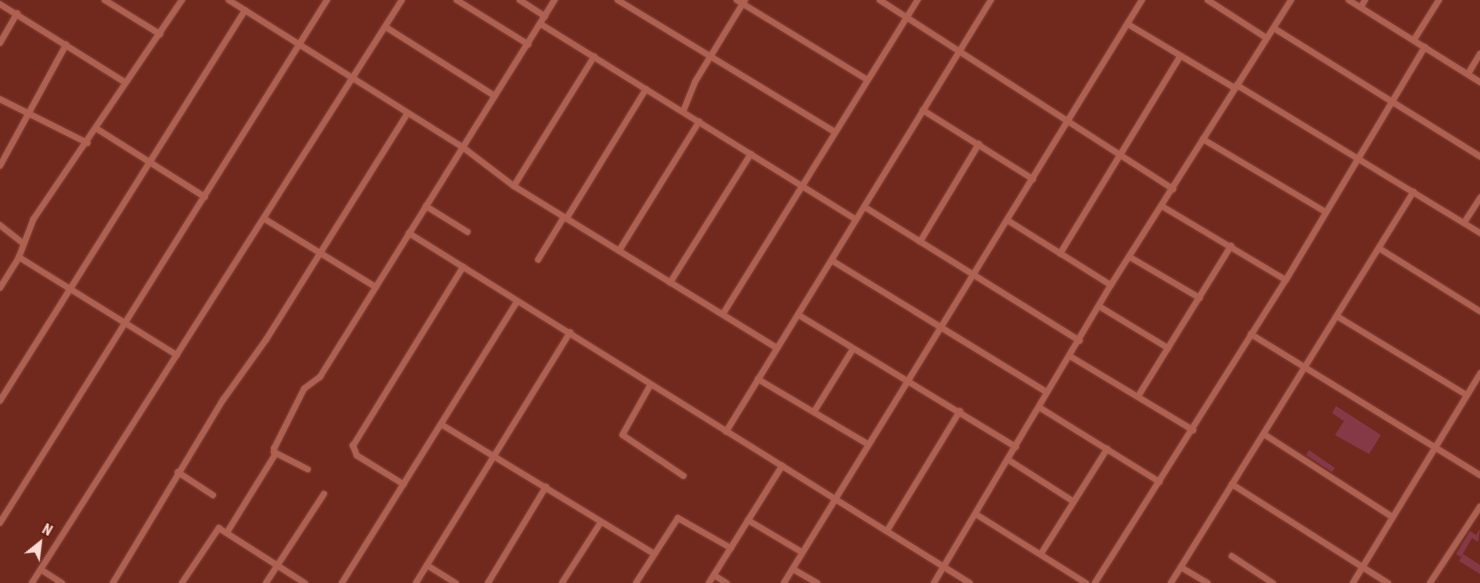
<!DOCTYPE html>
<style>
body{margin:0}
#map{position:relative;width:1480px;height:583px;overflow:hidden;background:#71291d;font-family:"Roboto Condensed",sans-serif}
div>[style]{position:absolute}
.building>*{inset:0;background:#853946}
.roads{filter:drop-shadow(0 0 1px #82453c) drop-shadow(0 0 1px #82453c)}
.minor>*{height:5.5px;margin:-2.75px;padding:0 2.75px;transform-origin:2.75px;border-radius:2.75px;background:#ae6051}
span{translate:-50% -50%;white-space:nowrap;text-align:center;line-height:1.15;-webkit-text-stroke:5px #651e12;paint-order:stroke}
.north{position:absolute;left:15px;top:518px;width:50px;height:50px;-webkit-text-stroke:4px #651e12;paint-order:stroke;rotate:29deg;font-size:14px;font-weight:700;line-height:20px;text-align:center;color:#ffdbd3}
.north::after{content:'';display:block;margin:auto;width:18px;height:22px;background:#ffdbd3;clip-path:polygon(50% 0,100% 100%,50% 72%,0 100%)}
</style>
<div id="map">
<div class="building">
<i style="clip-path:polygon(1336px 406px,1381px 435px,1369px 454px,1335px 435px,1344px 421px,1332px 413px)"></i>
<i style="clip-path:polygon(1309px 450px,1335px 468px,1332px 472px,1306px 455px)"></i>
<i style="clip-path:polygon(1480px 529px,1478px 542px,1472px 538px,1461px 557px,1456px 554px,1470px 531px,1476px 535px)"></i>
<i style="clip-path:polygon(1463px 554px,1480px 565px,1480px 574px,1459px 561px)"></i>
</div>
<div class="roads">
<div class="minor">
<i style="left:105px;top:0;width:65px;rotate:31.7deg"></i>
<i style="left:229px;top:0;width:278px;rotate:32.2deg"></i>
<i style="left:464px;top:148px;width:63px;rotate:37.2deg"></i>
<i style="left:514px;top:186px;width:309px;rotate:31.6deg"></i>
<i style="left:457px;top:0;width:84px;rotate:31.8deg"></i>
<i style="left:520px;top:0;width:30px;rotate:33deg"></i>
<i style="left:618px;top:0;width:254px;rotate:31.3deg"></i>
<i style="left:737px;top:0;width:153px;rotate:31.4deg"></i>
<i style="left:880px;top:0;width:349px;rotate:32.8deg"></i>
<i style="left:1208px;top:0;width:70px;rotate:32.8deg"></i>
<i style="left:1349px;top:0;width:155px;rotate:32deg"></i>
<i style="left:0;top:4px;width:147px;rotate:32deg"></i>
<i style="left:1361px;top:7px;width:8px;rotate:-60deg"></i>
<i style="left:541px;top:24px;width:370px;rotate:31.8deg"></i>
<i style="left:1128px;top:24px;width:125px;rotate:30.9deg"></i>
<i style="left:386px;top:27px;width:129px;rotate:32.3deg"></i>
<i style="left:1274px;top:28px;width:243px;rotate:31.9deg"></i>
<i style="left:1414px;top:40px;width:47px;rotate:-58deg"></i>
<i style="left:0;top:43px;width:34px;rotate:-60deg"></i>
<i style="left:1468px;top:74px;width:23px;rotate:-59deg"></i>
<i style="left:1237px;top:85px;width:285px;rotate:31.3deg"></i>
<i style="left:0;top:99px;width:98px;rotate:26.6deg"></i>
<i style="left:923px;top:110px;width:130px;rotate:32.1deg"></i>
<i style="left:683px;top:112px;width:32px;rotate:-68deg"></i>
<i style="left:695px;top:82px;width:96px;rotate:-58.6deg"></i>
<i style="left:96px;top:128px;width:129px;rotate:32.3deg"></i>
<i style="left:1203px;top:139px;width:143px;rotate:30.7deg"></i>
<i style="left:0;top:166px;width:138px;rotate:-61.4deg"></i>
<i style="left:514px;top:186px;width:152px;rotate:-58.2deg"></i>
<i style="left:426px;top:206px;width:49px;rotate:31.8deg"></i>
<i style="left:1162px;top:206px;width:144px;rotate:30.8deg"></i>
<i style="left:865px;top:207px;width:253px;rotate:31.9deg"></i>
<i style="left:567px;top:218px;width:151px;rotate:-58.5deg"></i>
<i style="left:265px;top:219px;width:130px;rotate:31.5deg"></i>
<i style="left:1009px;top:221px;width:120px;rotate:32.1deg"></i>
<i style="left:1464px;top:223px;width:30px;rotate:-57deg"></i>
<i style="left:0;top:225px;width:28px;rotate:38deg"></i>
<i style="left:409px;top:233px;width:661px;rotate:31.96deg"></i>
<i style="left:920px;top:242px;width:114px;rotate:-59deg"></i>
<i style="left:1379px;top:248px;width:119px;rotate:32deg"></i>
<i style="left:619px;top:251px;width:152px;rotate:-58.2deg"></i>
<i style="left:1060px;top:254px;width:231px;rotate:-58.7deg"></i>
<i style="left:19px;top:257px;width:186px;rotate:31.8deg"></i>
<i style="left:1130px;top:257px;width:81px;rotate:30.4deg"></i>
<i style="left:538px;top:260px;width:50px;rotate:-58.8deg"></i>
<i style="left:833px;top:261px;width:251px;rotate:31.5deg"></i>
<i style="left:670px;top:283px;width:152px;rotate:-57.9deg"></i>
<i style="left:0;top:288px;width:36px;rotate:-58deg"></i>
<i style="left:19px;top:257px;width:40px;rotate:-69deg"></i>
<i style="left:33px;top:220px;width:266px;rotate:-55.9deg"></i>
<i style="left:1099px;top:306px;width:81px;rotate:31.3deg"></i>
<i style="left:723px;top:314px;width:370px;rotate:-58.2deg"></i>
<i style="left:799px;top:315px;width:254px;rotate:31.3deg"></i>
<i style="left:1337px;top:316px;width:152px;rotate:31.3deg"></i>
<i style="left:1251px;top:334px;width:269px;rotate:31.6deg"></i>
<i style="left:1070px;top:356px;width:144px;rotate:31deg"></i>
<i style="left:758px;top:379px;width:128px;rotate:30.6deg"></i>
<i style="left:651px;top:385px;width:57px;rotate:119.2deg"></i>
<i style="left:623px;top:435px;width:73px;rotate:33.9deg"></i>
<i style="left:1139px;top:395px;width:175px;rotate:-58.3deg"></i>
<i style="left:0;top:401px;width:461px;rotate:-57.9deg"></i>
<i style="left:1039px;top:407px;width:142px;rotate:31.8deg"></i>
<i style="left:814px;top:412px;width:74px;rotate:-58.2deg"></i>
<i style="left:441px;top:424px;width:250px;rotate:31.3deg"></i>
<i style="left:726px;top:432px;width:507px;rotate:-58.47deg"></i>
<i style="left:1264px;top:434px;width:153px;rotate:32.8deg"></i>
<i style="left:274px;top:452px;width:38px;rotate:27deg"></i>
<i style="left:1009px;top:460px;width:76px;rotate:32.6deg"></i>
<i style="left:178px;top:472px;width:42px;rotate:33.3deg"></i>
<i style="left:1232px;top:484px;width:185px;rotate:32.4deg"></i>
<i style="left:404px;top:485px;width:55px;rotate:-148.3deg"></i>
<i style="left:357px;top:456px;width:11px;rotate:-112deg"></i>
<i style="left:353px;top:446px;width:210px;rotate:-58.4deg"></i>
<i style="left:976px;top:514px;width:130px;rotate:32.1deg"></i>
<i style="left:748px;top:520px;width:63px;rotate:30.7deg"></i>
<i style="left:0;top:523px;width:617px;rotate:-57.98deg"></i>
<i style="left:228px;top:531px;width:89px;rotate:-58.3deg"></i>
<i style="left:275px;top:455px;width:6px;rotate:-99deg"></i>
<i style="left:274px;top:449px;width:67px;rotate:-63.4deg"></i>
<i style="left:304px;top:389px;width:20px;rotate:-37deg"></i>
<i style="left:320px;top:377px;width:444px;rotate:-58.1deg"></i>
<i style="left:887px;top:531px;width:140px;rotate:-58.7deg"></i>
<i style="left:1041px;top:554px;width:124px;rotate:-57.8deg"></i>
<i style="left:1232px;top:556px;width:49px;rotate:33.4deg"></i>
<i style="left:427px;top:565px;width:34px;rotate:32deg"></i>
<i style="left:1181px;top:567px;width:31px;rotate:31deg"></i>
<i style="left:793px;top:569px;width:28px;rotate:30deg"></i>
<i style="left:42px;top:570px;width:24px;rotate:33deg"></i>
<i style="left:714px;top:575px;width:15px;rotate:32deg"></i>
<i style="left:32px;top:583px;width:690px;rotate:-57.6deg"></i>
<i style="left:113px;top:583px;width:214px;rotate:-59deg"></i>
<i style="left:223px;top:400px;width:74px;rotate:-54.4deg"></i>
<i style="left:266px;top:340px;width:266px;rotate:-58deg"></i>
<i style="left:182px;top:583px;width:66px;rotate:-56.1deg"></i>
<i style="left:219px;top:528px;width:102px;rotate:32.6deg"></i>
<i style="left:266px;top:583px;width:106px;rotate:-56.9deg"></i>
<i style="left:342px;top:583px;width:331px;rotate:-58.1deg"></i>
<i style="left:416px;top:583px;width:294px;rotate:-58.4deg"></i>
<i style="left:488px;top:583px;width:112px;rotate:-58.9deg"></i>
<i style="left:562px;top:583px;width:72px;rotate:-57.4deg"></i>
<i style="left:636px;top:583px;width:77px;rotate:-57.1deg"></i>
<i style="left:678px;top:518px;width:61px;rotate:29.5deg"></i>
<i style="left:709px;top:583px;width:138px;rotate:-58deg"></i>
<i style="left:784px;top:583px;width:684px;rotate:-58.45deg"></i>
<i style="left:934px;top:583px;width:347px;rotate:-59.3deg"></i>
<i style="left:1111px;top:285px;width:337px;rotate:-57.7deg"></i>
<i style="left:1095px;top:583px;width:358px;rotate:-57.8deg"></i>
<i style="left:1286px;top:280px;width:271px;rotate:-59.2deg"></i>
<i style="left:1171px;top:583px;width:460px;rotate:-58.2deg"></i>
<i style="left:1353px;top:583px;width:245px;rotate:-58.7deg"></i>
<i style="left:1430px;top:583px;width:91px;rotate:-56.7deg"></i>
</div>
</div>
<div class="north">N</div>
</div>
